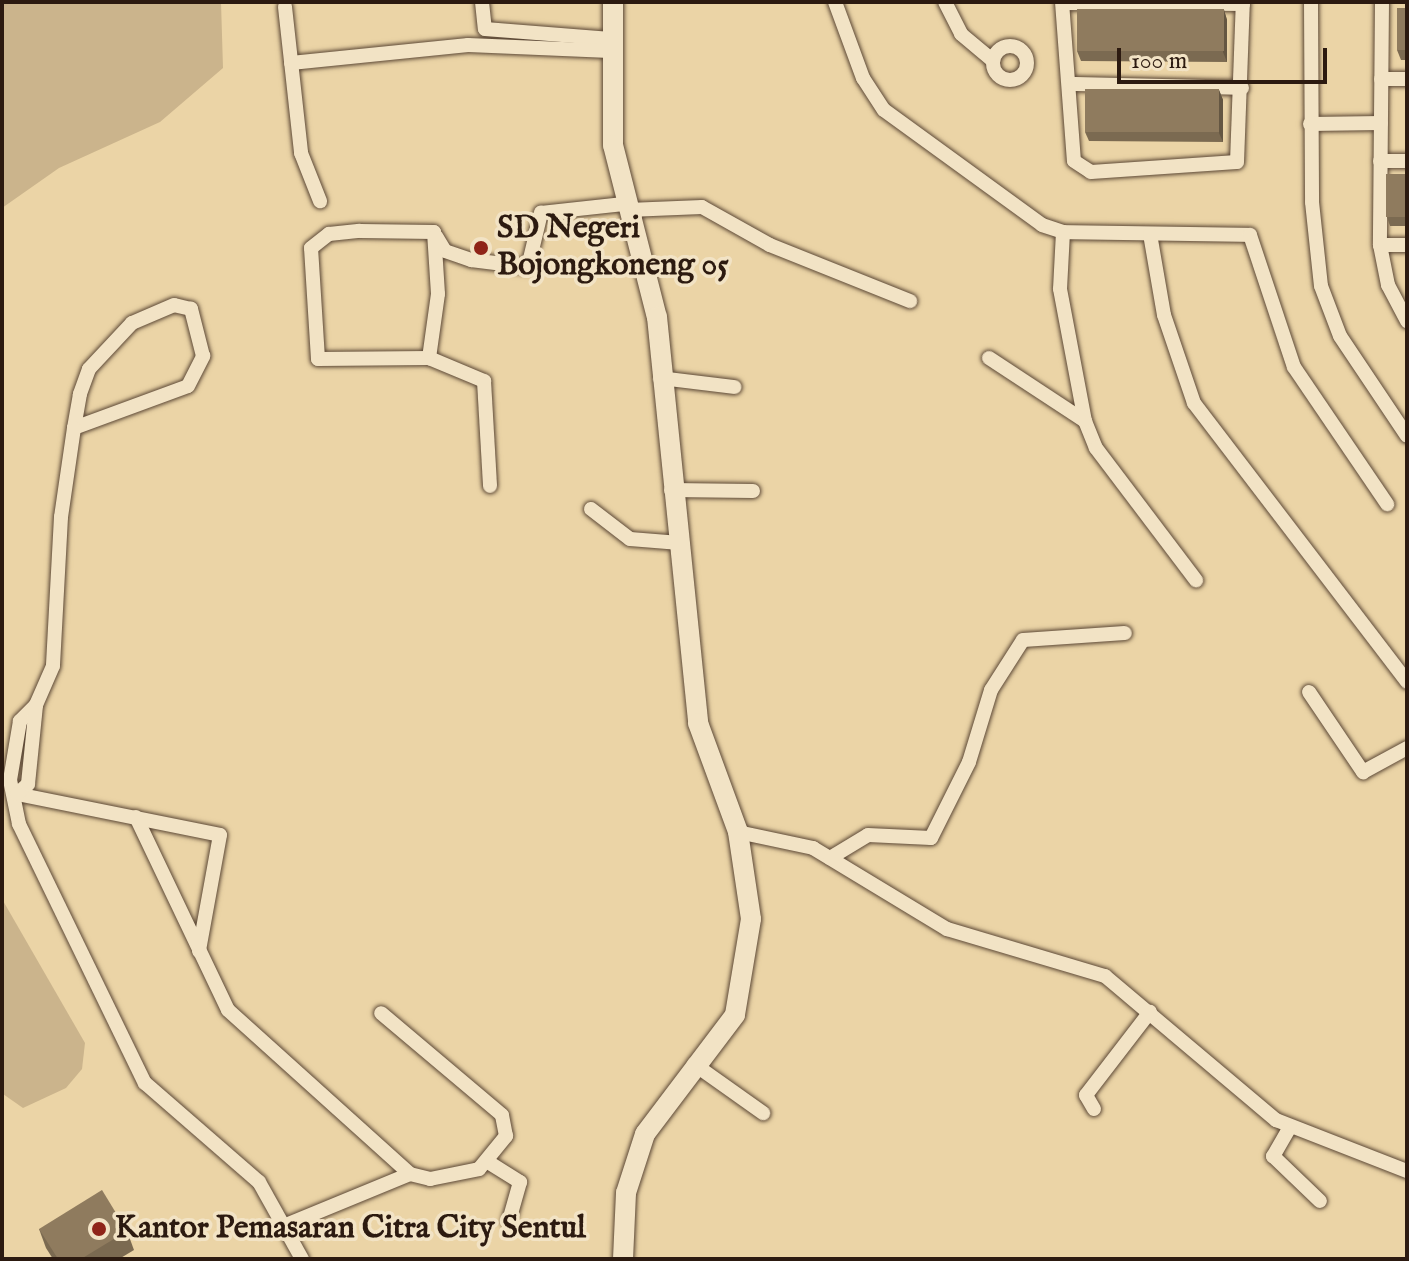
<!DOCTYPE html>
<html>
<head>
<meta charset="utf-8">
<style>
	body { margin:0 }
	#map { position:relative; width:1409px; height:1261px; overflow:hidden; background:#ebd4a6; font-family:"IM FELL English",serif }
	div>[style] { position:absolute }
	.green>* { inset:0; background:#cbb48c }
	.roads { filter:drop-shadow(0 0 2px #5c4836) drop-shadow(0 0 2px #5c4836) }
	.street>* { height:14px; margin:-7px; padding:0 7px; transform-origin:7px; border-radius:7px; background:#f2e3c5 }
	.street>.ring { margin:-7px; padding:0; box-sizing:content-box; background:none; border:14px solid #f2e3c5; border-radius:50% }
	.secondary>* { height:20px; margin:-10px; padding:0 10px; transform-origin:10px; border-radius:10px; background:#f2e3c5 }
	.wall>* { inset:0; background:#7b6a51 }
	.shaded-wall>* { inset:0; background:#645642 }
	.building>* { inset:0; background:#8f7b5e; transform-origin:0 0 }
	.dots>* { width:22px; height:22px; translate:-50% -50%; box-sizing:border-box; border:4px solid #f2e3c5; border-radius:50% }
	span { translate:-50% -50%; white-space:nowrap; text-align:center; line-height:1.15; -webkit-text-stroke:7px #f2e3c5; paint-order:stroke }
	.poi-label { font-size:32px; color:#2c1a10; font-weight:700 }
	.left { translate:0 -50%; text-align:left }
	.frame { position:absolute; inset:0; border:4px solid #2c1a10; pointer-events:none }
	.scale { position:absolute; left:1117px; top:48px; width:210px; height:36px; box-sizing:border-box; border:4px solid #2c1a10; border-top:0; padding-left:10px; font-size:24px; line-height:28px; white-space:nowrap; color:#2c1a10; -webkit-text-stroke:6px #f2e3c5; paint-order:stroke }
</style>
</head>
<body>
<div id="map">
	<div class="green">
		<div style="clip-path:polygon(2px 2px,221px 2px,223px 68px,160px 122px,59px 168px,2px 208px)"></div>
		<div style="clip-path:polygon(2px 899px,85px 1043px,82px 1069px,66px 1088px,23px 1108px,3px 1094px)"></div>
	</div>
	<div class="roads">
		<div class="street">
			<div style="left:482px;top:2px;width:27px;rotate:84deg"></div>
			<div style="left:485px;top:29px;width:126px;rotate:4.5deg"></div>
			<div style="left:835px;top:2px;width:81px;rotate:69.8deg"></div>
			<div style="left:863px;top:78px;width:38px;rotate:57deg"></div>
			<div style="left:884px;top:110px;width:195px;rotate:36deg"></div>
			<div style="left:1042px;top:225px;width:22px;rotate:18deg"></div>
			<div style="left:1063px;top:232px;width:187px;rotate:0.9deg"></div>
			<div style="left:1250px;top:235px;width:139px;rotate:71.6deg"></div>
			<div style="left:1294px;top:367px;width:166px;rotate:55.8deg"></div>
			<div style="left:945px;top:2px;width:36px;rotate:63deg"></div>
			<div style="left:961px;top:34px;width:40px;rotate:40deg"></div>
			<div style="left:1062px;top:2px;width:159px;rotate:85.7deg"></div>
			<div style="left:1074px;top:161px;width:20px;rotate:33deg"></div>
			<div style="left:1091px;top:172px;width:146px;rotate:-3.9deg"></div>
			<div style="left:1237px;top:162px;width:160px;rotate:-87.9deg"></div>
			<div style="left:1311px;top:2px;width:200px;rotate:89.7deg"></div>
			<div style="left:1312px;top:202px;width:84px;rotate:83.9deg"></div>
			<div style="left:1321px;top:286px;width:53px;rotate:69.2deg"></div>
			<div style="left:1340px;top:336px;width:120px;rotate:56.2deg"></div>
			<div style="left:1382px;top:2px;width:243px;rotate:90.5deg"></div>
			<div style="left:1380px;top:245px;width:41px;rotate:78.7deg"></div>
			<div style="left:1388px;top:285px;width:41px;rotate:62.2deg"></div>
			<div style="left:1063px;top:3px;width:180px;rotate:0.3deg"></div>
			<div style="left:285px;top:7px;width:147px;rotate:83.7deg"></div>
			<div style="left:301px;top:153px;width:52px;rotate:68.4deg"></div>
			<div class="ring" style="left:993px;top:46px;width:20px;height:20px"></div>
			<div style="left:291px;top:63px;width:178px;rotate:-5.8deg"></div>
			<div style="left:468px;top:45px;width:142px;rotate:2.4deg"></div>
			<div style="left:1381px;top:79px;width:26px"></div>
			<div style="left:1072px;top:84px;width:170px;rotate:1.3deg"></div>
			<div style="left:1310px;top:124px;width:71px;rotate:-0.8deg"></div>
			<div style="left:1380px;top:161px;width:27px"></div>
			<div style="left:628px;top:210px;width:74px;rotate:-2.3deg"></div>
			<div style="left:702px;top:207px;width:78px;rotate:29.2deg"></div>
			<div style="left:770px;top:245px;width:151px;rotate:21.8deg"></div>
			<div style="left:360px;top:231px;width:74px;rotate:0.8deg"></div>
			<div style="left:434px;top:232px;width:62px;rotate:86.3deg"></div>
			<div style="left:438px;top:294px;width:65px;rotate:98deg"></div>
			<div style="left:429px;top:358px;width:111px;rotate:179.5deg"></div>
			<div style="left:318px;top:359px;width:111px;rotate:-93.6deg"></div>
			<div style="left:311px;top:248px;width:23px;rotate:-38deg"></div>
			<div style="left:329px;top:234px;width:31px;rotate:-6deg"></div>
			<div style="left:1063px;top:232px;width:57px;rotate:93deg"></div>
			<div style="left:1060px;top:289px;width:134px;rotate:79.3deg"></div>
			<div style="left:1085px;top:421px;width:29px;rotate:68deg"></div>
			<div style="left:1096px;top:448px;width:166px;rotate:52.9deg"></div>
			<div style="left:1150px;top:234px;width:82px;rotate:80.2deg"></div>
			<div style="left:1164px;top:315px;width:93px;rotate:71.2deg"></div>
			<div style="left:1194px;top:403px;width:351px;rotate:52.6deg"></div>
			<div style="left:436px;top:236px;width:17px;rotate:59deg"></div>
			<div style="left:445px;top:251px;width:28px;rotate:19deg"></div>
			<div style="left:471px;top:260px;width:57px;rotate:7deg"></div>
			<div style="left:528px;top:267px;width:56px;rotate:-76.5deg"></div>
			<div style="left:541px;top:213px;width:83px;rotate:-6.2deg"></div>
			<div style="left:1380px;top:245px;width:27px"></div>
			<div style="left:429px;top:358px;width:60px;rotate:22.7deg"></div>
			<div style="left:484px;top:381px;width:105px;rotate:86.7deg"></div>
			<div style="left:989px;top:358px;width:115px;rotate:33.3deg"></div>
			<div style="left:660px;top:378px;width:75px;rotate:6.9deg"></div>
			<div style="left:74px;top:428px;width:121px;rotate:-20.2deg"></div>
			<div style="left:188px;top:386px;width:34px;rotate:-63deg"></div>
			<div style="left:203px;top:356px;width:49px;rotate:-104.3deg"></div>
			<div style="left:191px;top:309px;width:17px;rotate:-167deg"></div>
			<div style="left:174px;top:305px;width:46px;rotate:156.8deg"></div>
			<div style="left:132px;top:323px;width:63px;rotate:133.1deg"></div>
			<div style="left:89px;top:369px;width:27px;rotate:110deg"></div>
			<div style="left:80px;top:394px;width:35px;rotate:100deg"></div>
			<div style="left:74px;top:428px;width:90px;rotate:98.3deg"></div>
			<div style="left:61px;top:517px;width:149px;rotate:93.1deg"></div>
			<div style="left:53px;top:666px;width:43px;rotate:113.6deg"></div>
			<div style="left:36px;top:705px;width:23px;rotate:135deg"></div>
			<div style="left:20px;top:721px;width:60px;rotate:99.6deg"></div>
			<div style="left:10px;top:780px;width:45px;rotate:78.4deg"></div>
			<div style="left:19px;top:824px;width:288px;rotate:64.1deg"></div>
			<div style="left:145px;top:1083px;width:151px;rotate:41deg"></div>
			<div style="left:259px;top:1182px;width:88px;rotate:60.8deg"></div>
			<div style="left:671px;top:490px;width:82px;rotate:0.7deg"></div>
			<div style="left:591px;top:509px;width:49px;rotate:37.6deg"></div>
			<div style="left:630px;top:539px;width:50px;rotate:4.6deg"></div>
			<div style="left:1309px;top:692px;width:97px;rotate:56deg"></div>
			<div style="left:1363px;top:772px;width:50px;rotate:-28.6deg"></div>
			<div style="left:17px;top:794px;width:207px;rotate:11.4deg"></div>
			<div style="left:220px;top:835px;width:118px;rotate:100.3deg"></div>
			<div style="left:17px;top:794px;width:15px;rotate:-42deg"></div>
			<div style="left:28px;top:784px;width:79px;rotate:-84.2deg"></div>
			<div style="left:136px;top:817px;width:214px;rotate:64.5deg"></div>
			<div style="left:228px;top:1010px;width:245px;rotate:42deg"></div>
			<div style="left:410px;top:1174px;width:21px;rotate:14deg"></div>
			<div style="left:430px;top:1179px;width:50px;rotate:-11.5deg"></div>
			<div style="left:479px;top:1169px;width:43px;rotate:-50.7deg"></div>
			<div style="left:506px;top:1136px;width:21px;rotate:-101deg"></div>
			<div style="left:502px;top:1115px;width:158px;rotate:-139.9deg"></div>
			<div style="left:738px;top:832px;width:77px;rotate:12deg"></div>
			<div style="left:813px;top:848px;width:157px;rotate:31.2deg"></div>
			<div style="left:947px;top:929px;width:165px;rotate:16.6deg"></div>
			<div style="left:1105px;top:976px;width:224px;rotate:40.1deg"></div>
			<div style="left:1276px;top:1120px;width:141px;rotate:21.3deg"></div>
			<div style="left:830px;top:858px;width:44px;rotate:-31.2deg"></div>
			<div style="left:868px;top:835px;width:63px;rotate:2.7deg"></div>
			<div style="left:931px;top:838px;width:85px;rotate:-63.4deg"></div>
			<div style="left:969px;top:762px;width:75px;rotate:-73deg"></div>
			<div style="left:991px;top:690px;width:59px;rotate:-57.4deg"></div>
			<div style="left:1023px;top:640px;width:102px;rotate:-3.9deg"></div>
			<div style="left:694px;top:1064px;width:85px;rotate:35.4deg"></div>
			<div style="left:1094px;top:1109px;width:16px;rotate:-120deg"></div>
			<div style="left:1086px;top:1095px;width:105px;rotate:-52.4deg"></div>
			<div style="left:1290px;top:1127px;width:34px;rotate:120deg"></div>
			<div style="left:1273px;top:1156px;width:65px;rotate:43.8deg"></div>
			<div style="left:488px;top:1162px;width:38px;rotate:32deg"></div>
			<div style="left:520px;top:1182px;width:41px;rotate:105.8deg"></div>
			<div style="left:286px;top:1225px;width:134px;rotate:-22.4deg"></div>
		</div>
		<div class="secondary">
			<div style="left:613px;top:2px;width:143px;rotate:90deg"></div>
			<div style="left:613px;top:145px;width:178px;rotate:75.7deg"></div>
			<div style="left:657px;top:317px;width:408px;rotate:84.2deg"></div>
			<div style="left:698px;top:723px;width:116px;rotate:69.8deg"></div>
			<div style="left:738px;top:832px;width:88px;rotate:81.5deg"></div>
			<div style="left:751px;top:919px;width:97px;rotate:99.5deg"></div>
			<div style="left:735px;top:1015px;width:149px;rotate:127.1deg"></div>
			<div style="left:645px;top:1134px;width:62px;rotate:107.9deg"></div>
			<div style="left:626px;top:1193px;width:66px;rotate:92.6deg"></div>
		</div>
	</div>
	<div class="wall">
		<div style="clip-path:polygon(1407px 8px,1407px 60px,1401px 60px,1397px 50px)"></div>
		<div style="clip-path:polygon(1224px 10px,1227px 20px,1227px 62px,1081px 61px,1077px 51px)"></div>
		<div style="clip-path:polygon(1219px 90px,1223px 100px,1223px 142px,1089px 141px,1085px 132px)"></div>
		<div style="clip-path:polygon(1407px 174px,1407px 226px,1390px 226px,1387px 217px)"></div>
		<div style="clip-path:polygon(39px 1229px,127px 1231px,134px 1250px,119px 1259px,53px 1259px,46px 1248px)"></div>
	</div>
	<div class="shaded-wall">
		<div style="clip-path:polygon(1224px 10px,1227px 20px,1227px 62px,1223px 52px)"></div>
		<div style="clip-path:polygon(1219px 90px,1223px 100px,1223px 142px,1219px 133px)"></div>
	</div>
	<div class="building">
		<div style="left:1397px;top:8px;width:10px;height:42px"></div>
		<div style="left:1077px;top:9px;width:147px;height:42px"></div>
		<div style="left:1085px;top:89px;width:134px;height:43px"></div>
		<div style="left:1407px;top:174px;width:43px;height:21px;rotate:90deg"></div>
		<div style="left:1406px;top:251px;width:1px;height:21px"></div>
		<div style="clip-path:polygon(102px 1190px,127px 1231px,81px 1259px,58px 1259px,39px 1229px)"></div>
	</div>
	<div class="dots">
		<div style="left:481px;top:248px;background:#8f2418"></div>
		<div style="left:99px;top:1229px;background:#8f2418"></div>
	</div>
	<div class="poi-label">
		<span class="left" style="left:497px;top:248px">SD Negeri<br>Bojongkoneng 05</span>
		<span class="left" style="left:115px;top:1229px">Kantor Pemasaran Citra City Sentul</span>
	</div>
	<div class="frame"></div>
	<div class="scale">100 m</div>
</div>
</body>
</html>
